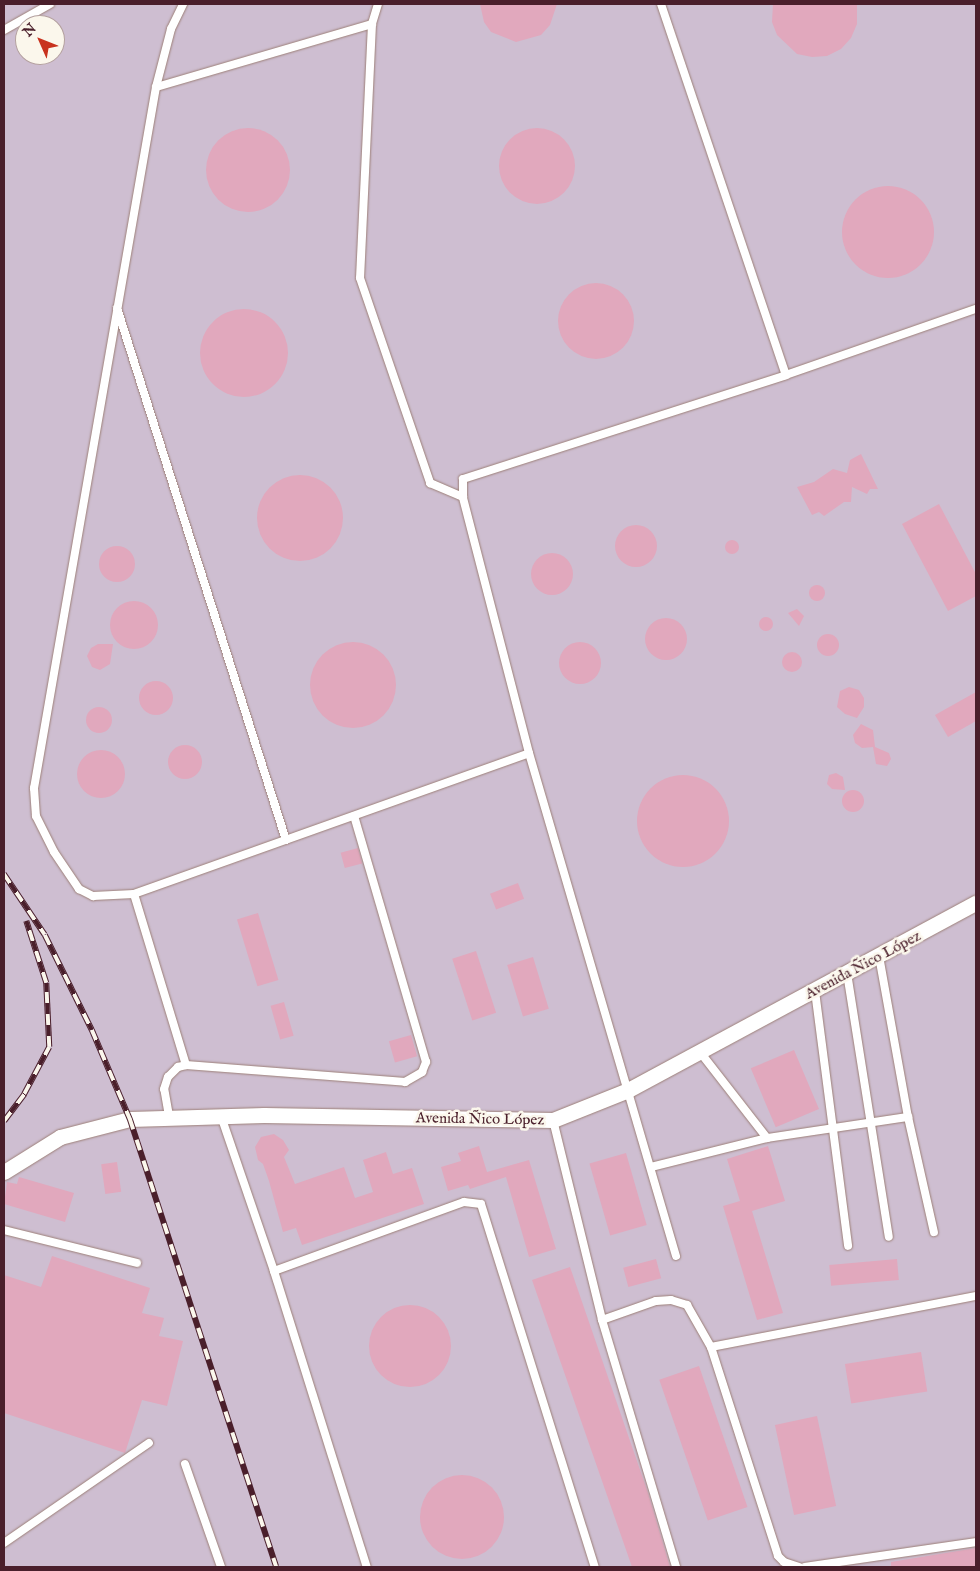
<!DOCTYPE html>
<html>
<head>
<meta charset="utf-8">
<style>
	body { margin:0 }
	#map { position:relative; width:980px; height:1571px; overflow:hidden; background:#f0e2c5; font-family:"IM FELL English",serif }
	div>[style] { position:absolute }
	.industrial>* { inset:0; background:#cebed1 }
	.building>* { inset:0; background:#e1a8bd; transform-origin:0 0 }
	.round { border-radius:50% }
	.roads { filter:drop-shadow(0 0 1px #9d8078) drop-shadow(0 0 1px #9d8078) }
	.service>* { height:8px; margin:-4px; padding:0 4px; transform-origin:4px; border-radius:4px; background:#fff }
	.minor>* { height:15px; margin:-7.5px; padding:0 7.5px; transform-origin:7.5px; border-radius:7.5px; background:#fff }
	.rail>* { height:5.5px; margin-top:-2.75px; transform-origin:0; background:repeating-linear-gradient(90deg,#fbf7ec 0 11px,#4a1f2b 0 22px); box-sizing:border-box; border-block:1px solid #4a1f2b }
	span { translate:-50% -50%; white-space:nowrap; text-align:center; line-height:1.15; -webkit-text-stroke:5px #fbf7ec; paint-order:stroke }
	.street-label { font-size:15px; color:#4a1f2b }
	.frame { position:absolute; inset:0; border:5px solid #4a1f2b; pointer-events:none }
	.north { position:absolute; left:15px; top:15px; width:50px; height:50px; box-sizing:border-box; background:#fbf7ec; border:1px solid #b4a19f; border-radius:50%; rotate:314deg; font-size:14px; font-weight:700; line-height:20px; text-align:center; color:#4a1f2b }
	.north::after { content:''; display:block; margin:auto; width:18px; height:22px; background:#c8321e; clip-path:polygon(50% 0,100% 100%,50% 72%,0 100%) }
</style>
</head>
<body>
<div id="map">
	<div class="industrial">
		<div style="clip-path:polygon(evenodd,4px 4px,976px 4px,976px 1567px,4px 1567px,4px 4px,25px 25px,55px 25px,55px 55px,25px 55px,25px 25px)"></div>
	</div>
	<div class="building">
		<div style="clip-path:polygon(480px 4px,557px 4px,550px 25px,541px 35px,516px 42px,491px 32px,484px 22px)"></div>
		<div style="clip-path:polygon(773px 4px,857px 4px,857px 24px,851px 38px,841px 49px,827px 56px,812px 57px,797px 54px,777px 35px,772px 22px)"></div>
		<div class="round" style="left:499px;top:128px;width:76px;height:76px"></div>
		<div class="round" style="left:206px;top:128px;width:84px;height:84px"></div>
		<div class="round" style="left:842px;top:186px;width:92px;height:92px"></div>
		<div class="round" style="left:558px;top:283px;width:76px;height:76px"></div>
		<div class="round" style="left:200px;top:309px;width:88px;height:88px"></div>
		<div style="clip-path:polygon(861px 454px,878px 489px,870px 489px,867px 494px,852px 487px,851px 502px,844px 502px,824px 516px,819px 512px,812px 515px,797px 487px,814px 482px,833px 469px,847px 473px,850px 460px)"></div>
		<div class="round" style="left:257px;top:475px;width:86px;height:86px"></div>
		<div style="clip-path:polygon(939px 504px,976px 574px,976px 596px,948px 611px,902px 524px)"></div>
		<div class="round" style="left:615px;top:525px;width:42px;height:42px"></div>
		<div class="round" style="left:725px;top:540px;width:14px;height:14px"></div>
		<div class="round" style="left:99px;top:546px;width:36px;height:36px"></div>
		<div class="round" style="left:531px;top:553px;width:42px;height:42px"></div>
		<div class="round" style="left:809px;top:585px;width:16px;height:16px"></div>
		<div class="round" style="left:110px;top:601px;width:48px;height:48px"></div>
		<div style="clip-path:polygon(797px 609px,804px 616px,799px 626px,788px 613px)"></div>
		<div class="round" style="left:759px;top:617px;width:14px;height:14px"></div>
		<div class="round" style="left:645px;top:618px;width:42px;height:42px"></div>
		<div class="round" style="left:817px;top:634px;width:22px;height:22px"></div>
		<div class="round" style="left:559px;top:642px;width:42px;height:42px"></div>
		<div class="round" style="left:310px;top:642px;width:86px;height:86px"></div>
		<div style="clip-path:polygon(98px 644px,113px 644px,110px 664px,100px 670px,92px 667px,87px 656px,91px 648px)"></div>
		<div class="round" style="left:782px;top:652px;width:20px;height:20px"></div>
		<div class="round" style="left:139px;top:681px;width:34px;height:34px"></div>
		<div style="clip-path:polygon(849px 687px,859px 690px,864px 698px,864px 707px,857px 718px,845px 714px,837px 707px,840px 691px)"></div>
		<div style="clip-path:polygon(976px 692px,976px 721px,948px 737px,935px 715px)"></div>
		<div class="round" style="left:86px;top:707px;width:26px;height:26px"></div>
		<div style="clip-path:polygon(861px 724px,873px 730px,875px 747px,889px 753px,891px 759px,887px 766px,876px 764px,873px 747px,862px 748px,855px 743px,853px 735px)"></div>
		<div class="round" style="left:168px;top:745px;width:34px;height:34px"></div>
		<div class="round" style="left:77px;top:750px;width:48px;height:48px"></div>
		<div style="clip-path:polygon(836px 773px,843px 777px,845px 790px,832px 789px,827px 784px,829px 775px)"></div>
		<div class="round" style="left:637px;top:775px;width:92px;height:92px"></div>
		<div class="round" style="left:842px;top:790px;width:22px;height:22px"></div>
		<div style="left:358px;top:848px;width:16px;height:18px;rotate:75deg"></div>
		<div style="left:518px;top:883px;width:17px;height:30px;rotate:69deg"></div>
		<div style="left:258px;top:913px;width:70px;height:22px;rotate:73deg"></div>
		<div style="left:476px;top:951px;width:65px;height:25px;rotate:72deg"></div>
		<div style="left:533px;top:957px;width:54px;height:27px;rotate:73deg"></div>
		<div style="left:284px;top:1002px;width:35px;height:14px;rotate:74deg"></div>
		<div style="left:411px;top:1035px;width:22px;height:23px;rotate:74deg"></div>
		<div style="left:794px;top:1050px;width:64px;height:47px;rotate:67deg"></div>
		<div style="clip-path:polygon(274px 1134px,283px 1140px,289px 1150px,284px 1157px,295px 1184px,344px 1167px,355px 1198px,373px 1192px,363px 1160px,386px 1152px,393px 1174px,412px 1168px,424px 1204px,302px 1245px,296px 1228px,283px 1232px,269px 1181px,263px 1164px,258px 1160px,255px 1147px,261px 1137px)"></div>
		<div style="clip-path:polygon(479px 1146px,487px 1172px,529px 1160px,556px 1249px,529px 1257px,506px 1177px,470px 1189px,468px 1185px,448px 1191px,441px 1167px,461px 1161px,458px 1153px)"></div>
		<div style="clip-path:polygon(768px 1146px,785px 1201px,752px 1211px,783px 1313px,757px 1320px,723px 1206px,740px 1201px,727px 1159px)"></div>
		<div style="left:626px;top:1153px;width:75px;height:38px;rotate:74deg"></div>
		<div style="left:117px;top:1162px;width:30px;height:16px;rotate:82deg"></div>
		<div style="clip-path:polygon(19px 1177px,74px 1193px,65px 1222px,4px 1204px,7px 1182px,17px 1184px)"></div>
		<div style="clip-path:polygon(52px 1256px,150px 1288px,142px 1313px,164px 1318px,159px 1336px,183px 1341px,167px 1406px,142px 1400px,125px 1453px,4px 1413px,4px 1275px,41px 1287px)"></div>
		<div style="left:656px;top:1259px;width:20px;height:34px;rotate:75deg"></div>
		<div style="left:897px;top:1259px;width:21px;height:68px;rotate:85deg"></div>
		<div style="clip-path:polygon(570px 1267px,648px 1493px,670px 1567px,632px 1567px,532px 1280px)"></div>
		<div class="round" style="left:369px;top:1305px;width:82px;height:82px"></div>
		<div style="left:921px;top:1352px;width:40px;height:77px;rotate:81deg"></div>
		<div style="left:699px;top:1366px;width:149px;height:42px;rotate:71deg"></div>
		<div style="left:817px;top:1416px;width:92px;height:43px;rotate:78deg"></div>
		<div class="round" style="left:420px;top:1475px;width:84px;height:84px"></div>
		<div style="clip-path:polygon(976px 1548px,976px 1567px,891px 1567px,891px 1562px)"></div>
	</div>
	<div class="roads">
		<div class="service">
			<div style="left:378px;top:4px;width:21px;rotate:107deg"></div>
			<div style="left:372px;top:24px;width:254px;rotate:92.7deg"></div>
			<div style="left:360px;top:278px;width:217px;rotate:71.1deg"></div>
			<div style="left:430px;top:483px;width:36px;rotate:23deg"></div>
			<div style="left:661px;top:4px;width:391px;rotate:71.4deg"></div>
			<div style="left:372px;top:24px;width:225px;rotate:163.7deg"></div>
			<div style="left:156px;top:87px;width:712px;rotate:99.87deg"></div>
			<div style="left:34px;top:788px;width:28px;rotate:86deg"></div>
			<div style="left:36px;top:816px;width:40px;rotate:63.4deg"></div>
			<div style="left:54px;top:852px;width:45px;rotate:56deg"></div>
			<div style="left:79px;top:889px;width:16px;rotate:27deg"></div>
			<div style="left:93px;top:896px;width:41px;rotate:-2.8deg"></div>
			<div style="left:134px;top:894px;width:419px;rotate:-19.6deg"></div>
			<div style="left:4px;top:30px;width:53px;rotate:-29.5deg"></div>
			<div style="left:156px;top:87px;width:60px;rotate:-75.5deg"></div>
			<div style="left:171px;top:29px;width:28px;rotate:-64deg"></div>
			<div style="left:117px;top:308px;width:558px;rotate:72.38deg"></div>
			<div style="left:134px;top:894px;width:179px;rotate:73.1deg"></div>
			<div style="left:879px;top:956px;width:164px;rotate:79.8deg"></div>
			<div style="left:908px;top:1117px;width:118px;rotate:77.3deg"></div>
			<div style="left:847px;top:973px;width:267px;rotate:81deg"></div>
			<div style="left:815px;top:991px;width:257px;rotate:82.6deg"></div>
			<div style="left:700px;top:1052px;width:109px;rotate:52.1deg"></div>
			<div style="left:169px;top:1116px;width:27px;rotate:-100deg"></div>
			<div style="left:164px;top:1089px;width:13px;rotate:-72deg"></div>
			<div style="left:168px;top:1077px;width:14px;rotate:-45deg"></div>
			<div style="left:178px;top:1067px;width:8px;rotate:-14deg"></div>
			<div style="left:186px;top:1065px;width:220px;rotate:4.4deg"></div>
			<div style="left:405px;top:1082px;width:20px;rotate:-30deg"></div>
			<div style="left:422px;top:1072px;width:11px;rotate:-68deg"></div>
			<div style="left:426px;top:1062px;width:256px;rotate:-106.3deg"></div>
			<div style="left:221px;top:1116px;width:164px;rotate:71.1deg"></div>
			<div style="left:274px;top:1271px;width:310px;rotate:72.6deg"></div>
			<div style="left:553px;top:1120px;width:206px;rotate:76.2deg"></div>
			<div style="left:602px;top:1320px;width:258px;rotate:73.3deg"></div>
			<div style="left:651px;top:1167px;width:120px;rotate:-14deg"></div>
			<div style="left:767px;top:1138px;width:143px;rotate:-8.5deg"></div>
			<div style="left:4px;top:1230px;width:137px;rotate:13.9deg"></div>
			<div style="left:676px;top:1256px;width:524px;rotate:-106.29deg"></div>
			<div style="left:529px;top:753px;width:264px;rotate:-104.5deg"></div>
			<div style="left:463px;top:497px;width:18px;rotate:-90deg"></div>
			<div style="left:463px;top:479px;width:339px;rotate:-17.8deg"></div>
			<div style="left:786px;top:375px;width:201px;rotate:-19.2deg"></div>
			<div style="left:274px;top:1271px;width:202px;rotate:-20deg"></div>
			<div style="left:464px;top:1202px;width:17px;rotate:7deg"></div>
			<div style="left:481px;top:1204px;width:380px;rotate:72.6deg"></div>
			<div style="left:602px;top:1320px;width:57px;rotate:-19.4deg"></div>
			<div style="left:656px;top:1301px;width:15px;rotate:-4deg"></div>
			<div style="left:671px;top:1300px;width:17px;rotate:17deg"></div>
			<div style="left:687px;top:1305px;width:48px;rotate:60.3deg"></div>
			<div style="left:711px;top:1347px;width:219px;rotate:72.2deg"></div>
			<div style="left:778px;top:1556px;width:8px;rotate:45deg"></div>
			<div style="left:784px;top:1562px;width:16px;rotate:18deg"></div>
			<div style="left:711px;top:1347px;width:270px;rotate:-10.9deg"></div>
			<div style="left:185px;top:1464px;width:109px;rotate:70.7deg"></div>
			<div style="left:4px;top:1543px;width:176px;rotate:-34.6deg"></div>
			<div style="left:805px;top:1567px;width:173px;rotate:-8.3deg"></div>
		</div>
		<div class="minor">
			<div style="left:4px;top:1172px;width:66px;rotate:-32deg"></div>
			<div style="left:60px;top:1137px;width:72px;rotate:-14.4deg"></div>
			<div style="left:130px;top:1119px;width:134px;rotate:-1.7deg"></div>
			<div style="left:264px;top:1115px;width:289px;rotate:1deg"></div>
			<div style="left:553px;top:1120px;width:81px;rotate:-21.8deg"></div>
			<div style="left:628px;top:1090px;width:395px;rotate:-28.3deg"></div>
		</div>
	</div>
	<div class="rail">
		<div style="left:4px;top:874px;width:73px;rotate:56.1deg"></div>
		<div style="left:45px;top:935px;width:106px;rotate:63.7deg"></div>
		<div style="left:92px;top:1030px;width:97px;rotate:66.9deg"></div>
		<div style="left:130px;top:1119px;width:471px;rotate:71.9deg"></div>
		<div style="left:4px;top:1121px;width:34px;rotate:-53deg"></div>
		<div style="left:24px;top:1094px;width:53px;rotate:-62deg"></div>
		<div style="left:49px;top:1047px;width:64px;rotate:-92.7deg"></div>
		<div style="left:46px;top:983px;width:65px;rotate:-107.9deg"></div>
	</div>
	<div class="street-label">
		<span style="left:863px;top:965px;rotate:-28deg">Avenida Ñico López</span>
		<span style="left:480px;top:1119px;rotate:1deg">Avenida Ñico López</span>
	</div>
	<div class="frame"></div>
	<div class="north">N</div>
</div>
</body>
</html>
